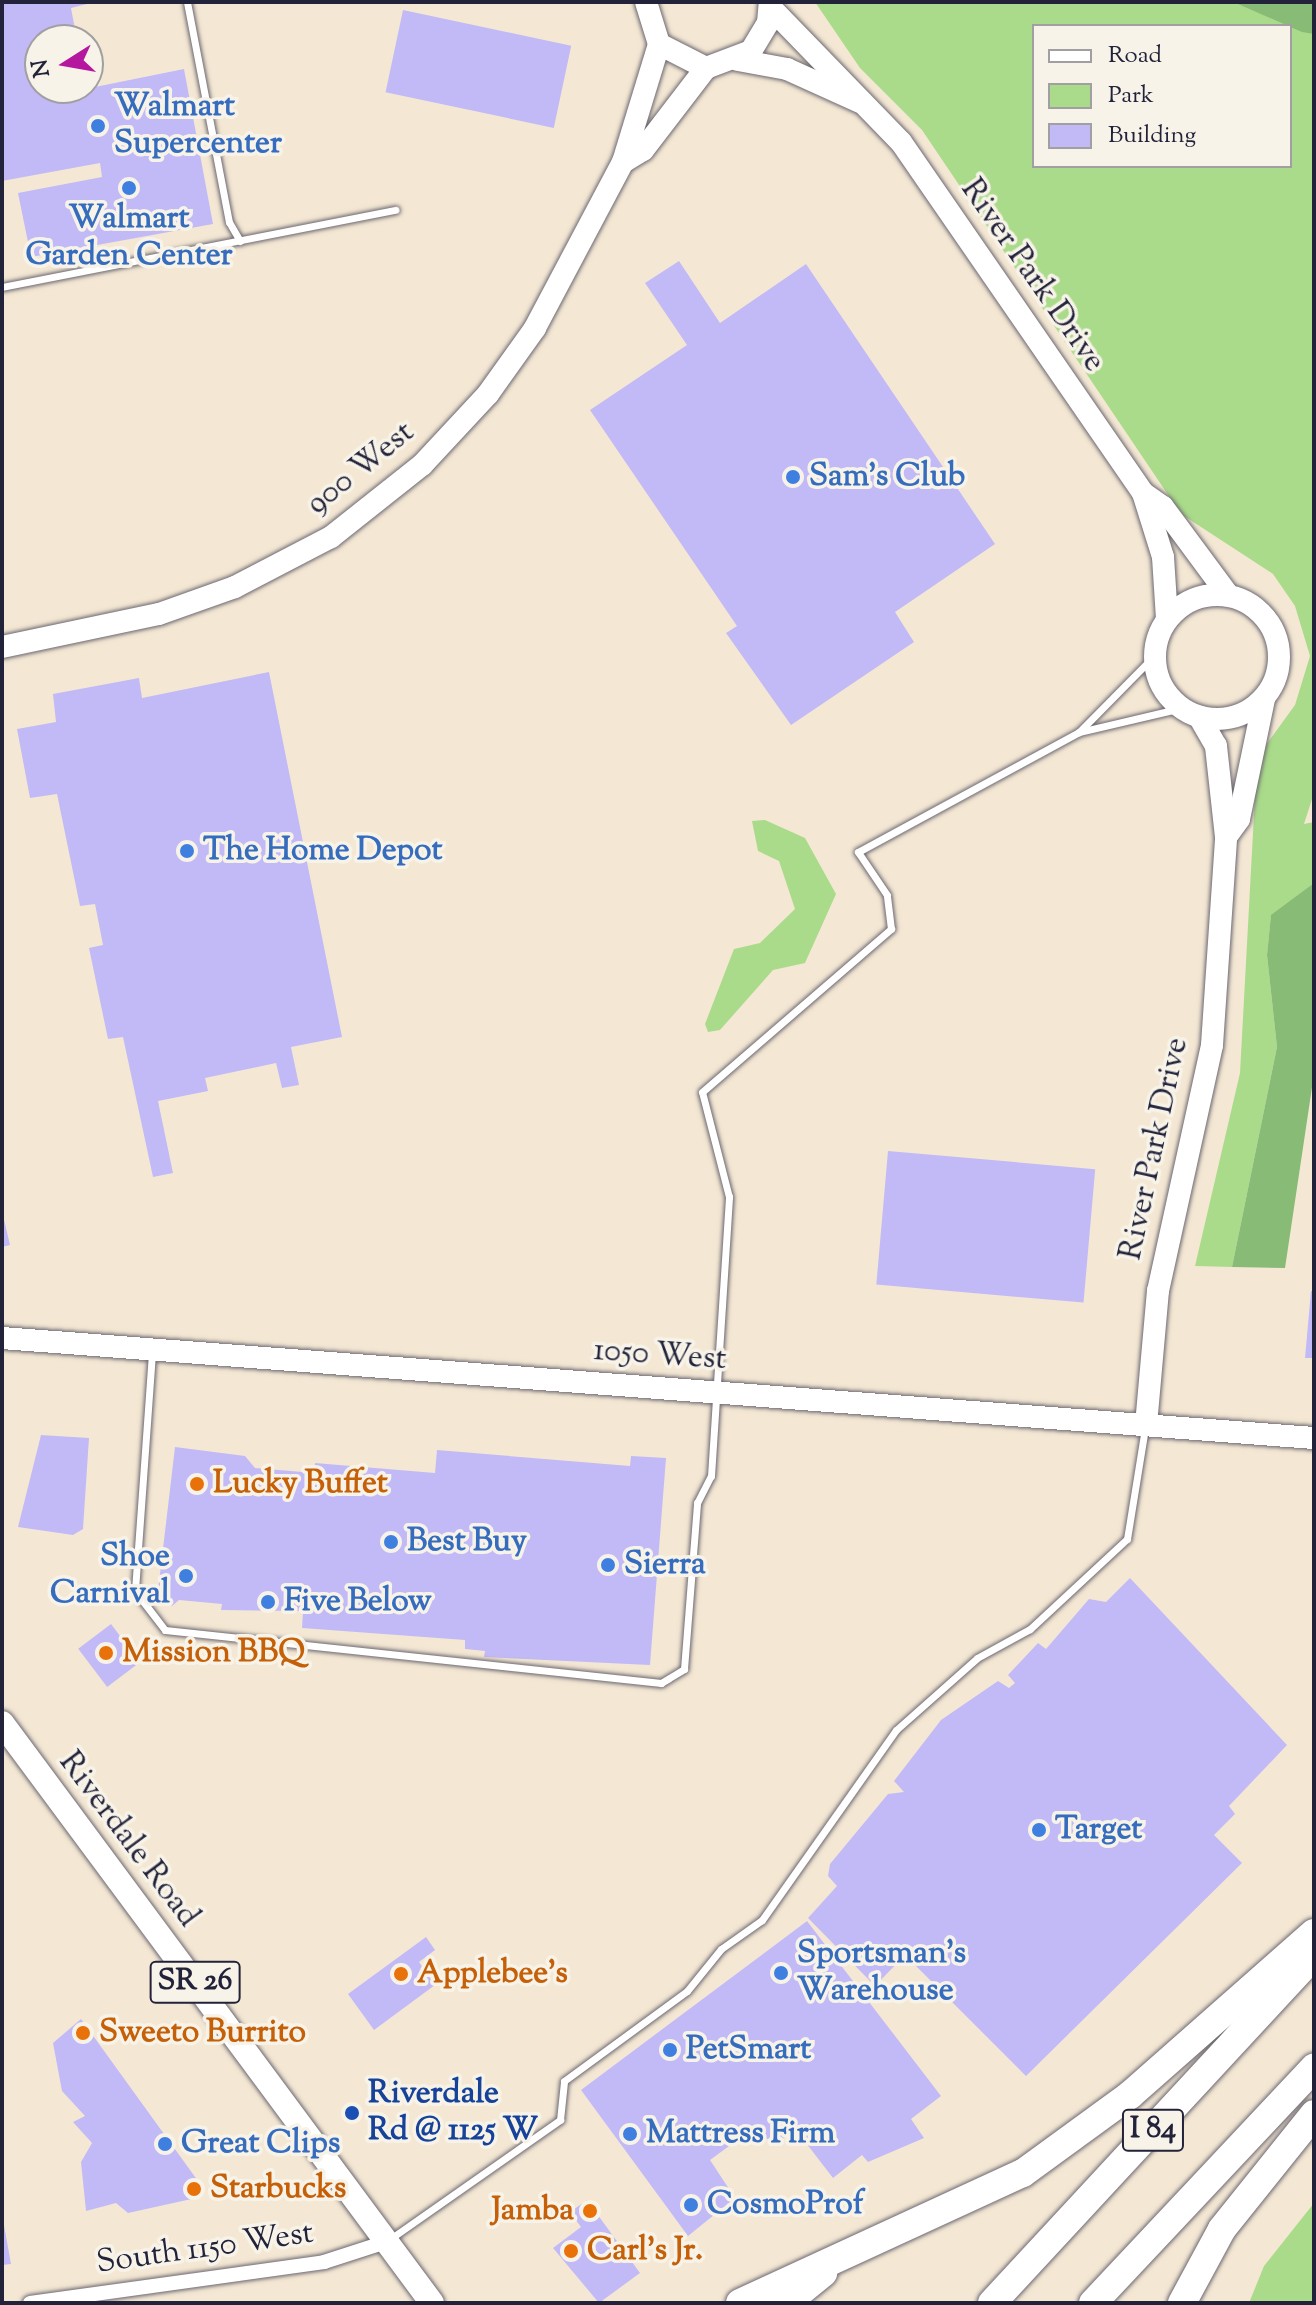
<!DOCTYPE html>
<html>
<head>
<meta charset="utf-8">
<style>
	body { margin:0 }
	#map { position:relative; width:1316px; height:2305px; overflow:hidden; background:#f4e8d4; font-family:"Sorts Mill Goudy",serif }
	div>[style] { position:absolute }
	.green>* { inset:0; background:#aadb8a }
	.forest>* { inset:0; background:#87bb76 }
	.building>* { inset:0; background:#c2baf6; transform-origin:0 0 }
	.roads { filter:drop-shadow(0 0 2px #6c6771) drop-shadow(0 0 2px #6c6771) }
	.lane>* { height:7px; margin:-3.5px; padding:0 3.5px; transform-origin:3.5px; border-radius:3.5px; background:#fff }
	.street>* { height:14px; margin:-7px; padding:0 7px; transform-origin:7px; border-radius:7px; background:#fff }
	.secondary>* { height:22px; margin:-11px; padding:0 11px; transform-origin:11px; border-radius:11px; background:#fff }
	.secondary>.ring { margin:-11px; padding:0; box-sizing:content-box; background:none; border:22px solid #fff; border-radius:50% }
	.primary>* { height:24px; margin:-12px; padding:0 12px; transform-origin:12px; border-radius:12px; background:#fff }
	.highway>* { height:28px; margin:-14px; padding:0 14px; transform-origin:14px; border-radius:14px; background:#fff }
	.dots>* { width:22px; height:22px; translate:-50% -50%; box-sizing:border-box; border:4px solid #f7f3e8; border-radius:50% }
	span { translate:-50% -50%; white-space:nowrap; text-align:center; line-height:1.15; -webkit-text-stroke:7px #f7f3e8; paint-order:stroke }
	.shield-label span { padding:2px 6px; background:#f7f3e8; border:2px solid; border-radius:6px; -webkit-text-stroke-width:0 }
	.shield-label { font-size:30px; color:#22223b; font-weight:700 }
	.shop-label { font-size:32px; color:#366cbe; font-weight:700 }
	.left { translate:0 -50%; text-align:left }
	.right { translate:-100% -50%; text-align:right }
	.street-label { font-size:32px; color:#22223b }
	.food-label { font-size:32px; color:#c56008; font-weight:700 }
	.transit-label { font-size:32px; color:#164399; font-weight:700 }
	.frame { position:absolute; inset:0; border:4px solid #22223b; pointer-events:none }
	.legend { position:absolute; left:1032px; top:24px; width:260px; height:144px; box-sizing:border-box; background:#f7f3e8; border:2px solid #a29fa3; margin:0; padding:10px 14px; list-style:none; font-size:24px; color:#22223b }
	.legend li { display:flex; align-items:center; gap:16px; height:40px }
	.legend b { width:40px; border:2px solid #a29fa3 }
	.north { position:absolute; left:24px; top:24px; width:80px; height:80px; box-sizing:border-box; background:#f7f3e8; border:2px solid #a29fa3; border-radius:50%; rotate:259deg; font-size:22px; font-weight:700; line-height:32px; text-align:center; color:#22223b }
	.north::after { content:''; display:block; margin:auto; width:28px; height:36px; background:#b5179e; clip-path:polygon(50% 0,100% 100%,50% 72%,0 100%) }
</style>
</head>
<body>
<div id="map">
	<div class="green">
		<div style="clip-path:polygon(815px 2px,1233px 2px,1289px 26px,1034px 26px,1034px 166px,1290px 166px,1290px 26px,1314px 34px,1314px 793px,1304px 824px,1314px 822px,1314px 883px,1271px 916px,1267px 955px,1277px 1047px,1232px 1267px,1195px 1266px,1240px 1073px,1255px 796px,1266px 745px,1295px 705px,1310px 656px,1295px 606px,1273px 574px,1181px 514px,922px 130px,860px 68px)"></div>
		<div style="clip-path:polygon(765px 820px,805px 838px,836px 894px,805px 963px,773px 970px,720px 1030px,708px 1032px,705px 1024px,734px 949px,760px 943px,795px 909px,779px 861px,758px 851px,752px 821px)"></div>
		<div style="clip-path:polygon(1314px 2203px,1314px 2303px,1249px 2303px,1264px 2266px)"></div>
	</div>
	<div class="forest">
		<div style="clip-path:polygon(1233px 2px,1314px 2px,1314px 34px,1302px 32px)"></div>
		<div style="clip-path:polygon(1314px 883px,1314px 1074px,1285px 1268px,1232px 1267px,1277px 1047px,1267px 955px,1271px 915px)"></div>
	</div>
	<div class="building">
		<div style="clip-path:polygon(2px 2px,95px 2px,71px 8px,77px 40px,40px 40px,40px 88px,85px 89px,184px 69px,213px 224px,31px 257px,18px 193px,102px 177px,100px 163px,2px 181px)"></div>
		<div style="left:403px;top:10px;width:172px;height:84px;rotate:12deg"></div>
		<div style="clip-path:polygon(679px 261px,720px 323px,806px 264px,995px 544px,895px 612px,914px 642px,791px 725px,726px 633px,737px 626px,590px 410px,687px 345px,645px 283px)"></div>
		<div style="clip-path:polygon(269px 672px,342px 1037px,291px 1047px,299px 1085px,282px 1088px,276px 1063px,205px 1078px,208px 1091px,158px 1101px,173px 1173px,153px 1177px,123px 1037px,108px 1039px,89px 948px,103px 945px,95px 904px,80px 906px,57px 794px,30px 798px,17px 729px,56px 722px,53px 694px,139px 678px,142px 698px)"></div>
		<div style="left:888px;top:1151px;width:208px;height:134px;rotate:5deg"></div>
		<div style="clip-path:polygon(2px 1211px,10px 1245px,2px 1247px)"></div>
		<div style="clip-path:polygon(1311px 1291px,1314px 1291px,1314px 1358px,1305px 1358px)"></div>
		<div style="clip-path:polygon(41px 1435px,89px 1438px,83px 1529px,73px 1535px,18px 1527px)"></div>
		<div style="clip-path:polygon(175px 1447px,245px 1456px,255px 1468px,314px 1473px,315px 1463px,435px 1473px,437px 1450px,630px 1466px,631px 1456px,666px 1458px,650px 1665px,484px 1657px,485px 1651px,465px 1649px,465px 1640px,302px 1628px,303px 1611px,221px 1610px,222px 1604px,179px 1600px,172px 1606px,158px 1591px)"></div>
		<div style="clip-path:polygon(1130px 1578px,1287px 1745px,1229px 1806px,1235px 1814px,1214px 1835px,1242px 1863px,1026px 2076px,905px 1955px,875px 1986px,808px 1918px,837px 1886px,828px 1876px,830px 1864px,888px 1794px,904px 1792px,894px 1781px,941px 1720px,998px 1681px,1009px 1688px,1015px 1683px,1008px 1675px,1038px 1643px,1046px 1649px,1089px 1599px,1106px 1602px)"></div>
		<div style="left:111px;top:1624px;width:48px;height:41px;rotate:53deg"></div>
		<div style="clip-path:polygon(807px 1921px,941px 2096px,911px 2119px,924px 2138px,868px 2162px,862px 2155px,833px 2178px,796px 2130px,778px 2142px,747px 2133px,710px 2160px,735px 2198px,688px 2236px,581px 2090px)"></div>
		<div style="clip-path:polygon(426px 1937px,435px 1950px,419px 1962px,435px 1985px,374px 2030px,348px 1994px)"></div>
		<div style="clip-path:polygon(81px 2019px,198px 2181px,196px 2198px,128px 2213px,116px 2203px,86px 2211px,81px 2162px,92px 2143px,73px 2122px,85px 2116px,62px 2091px,53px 2043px)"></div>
		<div style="clip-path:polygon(587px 2200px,640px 2273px,599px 2303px,553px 2248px,581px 2227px,570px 2212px)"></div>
		<div style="clip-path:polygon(2px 2214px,11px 2264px,2px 2265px)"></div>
	</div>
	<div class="roads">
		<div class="lane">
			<div style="left:187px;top:2px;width:224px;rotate:79.2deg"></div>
			<div style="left:229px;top:222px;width:22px;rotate:60deg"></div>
			<div style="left:2px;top:287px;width:401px;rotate:-11.1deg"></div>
			<div style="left:1079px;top:732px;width:105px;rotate:-13.2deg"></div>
			<div style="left:152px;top:1353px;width:239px;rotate:94.1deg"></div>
			<div style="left:135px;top:1591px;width:49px;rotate:52.4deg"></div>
			<div style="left:165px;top:1630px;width:499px;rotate:6.1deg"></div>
			<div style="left:661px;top:1683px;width:27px;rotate:-31deg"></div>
			<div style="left:684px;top:1669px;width:167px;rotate:-85.5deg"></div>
			<div style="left:697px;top:1503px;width:30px;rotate:-63deg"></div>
			<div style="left:711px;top:1476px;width:280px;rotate:-86.3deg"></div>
			<div style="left:729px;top:1197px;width:108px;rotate:-104.4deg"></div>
			<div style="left:702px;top:1092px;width:250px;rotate:-40.8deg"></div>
			<div style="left:891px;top:929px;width:34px;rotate:-97deg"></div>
			<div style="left:887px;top:895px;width:52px;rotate:-124deg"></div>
			<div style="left:858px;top:852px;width:251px;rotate:-28.5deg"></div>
			<div style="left:1079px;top:732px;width:108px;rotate:-45.4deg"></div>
			<div style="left:390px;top:2239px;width:208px;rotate:-35deg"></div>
			<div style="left:560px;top:2120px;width:39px;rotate:-84deg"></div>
			<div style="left:564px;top:2081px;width:152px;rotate:-36.2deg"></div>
			<div style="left:687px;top:1991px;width:54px;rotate:-51deg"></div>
			<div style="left:721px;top:1949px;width:50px;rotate:-35.3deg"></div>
			<div style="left:762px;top:1920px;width:232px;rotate:-54.8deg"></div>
			<div style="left:896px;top:1730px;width:108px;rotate:-41.6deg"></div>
			<div style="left:977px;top:1658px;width:60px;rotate:-28.7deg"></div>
			<div style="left:1030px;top:1629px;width:132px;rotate:-42.9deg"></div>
			<div style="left:1127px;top:1539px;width:112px;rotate:-80.8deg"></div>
		</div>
		<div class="street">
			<div style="left:30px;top:2303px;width:297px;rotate:-7.9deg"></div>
			<div style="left:324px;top:2262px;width:65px;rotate:-17.9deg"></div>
		</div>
		<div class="secondary">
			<div style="left:646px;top:2px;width:44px;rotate:72.8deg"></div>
			<div style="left:659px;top:44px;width:53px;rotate:27.1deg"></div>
			<div style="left:706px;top:68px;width:48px;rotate:-20.7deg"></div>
			<div style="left:751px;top:51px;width:33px;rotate:-59deg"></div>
			<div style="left:768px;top:23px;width:21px;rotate:-85deg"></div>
			<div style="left:770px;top:7px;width:188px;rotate:45.9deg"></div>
			<div style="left:901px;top:142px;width:426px;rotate:55.4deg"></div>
			<div style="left:1143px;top:493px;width:24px;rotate:35deg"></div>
			<div style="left:1163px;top:507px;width:109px;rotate:53.5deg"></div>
			<div style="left:738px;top:60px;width:50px;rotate:10.4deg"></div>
			<div style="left:787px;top:69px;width:80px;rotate:24.3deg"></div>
			<div style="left:623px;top:162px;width:23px;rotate:-31deg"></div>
			<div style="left:643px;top:150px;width:103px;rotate:-52.5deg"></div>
			<div style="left:1143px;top:493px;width:67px;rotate:72.6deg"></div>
			<div style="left:1163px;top:557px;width:62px;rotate:86.3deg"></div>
			<div class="ring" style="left:1155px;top:595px;width:102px;height:102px"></div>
			<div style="left:2px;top:647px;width:160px;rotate:-11.9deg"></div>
			<div style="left:159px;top:614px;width:81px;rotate:-19.6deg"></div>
			<div style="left:235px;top:587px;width:108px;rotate:-27.5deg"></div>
			<div style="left:331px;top:537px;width:116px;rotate:-38.4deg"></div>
			<div style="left:422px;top:465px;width:97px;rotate:-47.1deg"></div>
			<div style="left:488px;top:394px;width:81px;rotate:-54.5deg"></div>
			<div style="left:535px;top:328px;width:188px;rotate:-62.1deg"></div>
			<div style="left:623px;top:162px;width:123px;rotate:-73deg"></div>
			<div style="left:1226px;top:837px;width:22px;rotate:-54deg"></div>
			<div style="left:1239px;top:819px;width:123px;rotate:-78.2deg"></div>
			<div style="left:2px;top:1338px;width:1316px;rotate:4.36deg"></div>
			<div style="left:1146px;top:1425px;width:135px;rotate:-84.9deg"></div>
			<div style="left:1158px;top:1291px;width:252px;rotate:-77.6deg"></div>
			<div style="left:1212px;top:1045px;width:208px;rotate:-86.1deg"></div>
			<div style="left:1226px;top:837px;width:92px;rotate:-96.3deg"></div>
			<div style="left:1216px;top:746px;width:34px;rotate:-120deg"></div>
		</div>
		<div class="primary">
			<div style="left:2px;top:1723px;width:722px;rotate:53.45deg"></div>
		</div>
		<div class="highway">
			<div style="left:740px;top:2303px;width:311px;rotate:-24.7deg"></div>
			<div style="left:1023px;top:2173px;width:132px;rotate:-36.1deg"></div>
			<div style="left:1130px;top:2095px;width:245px;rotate:-41.4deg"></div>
			<div style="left:786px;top:2303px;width:48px;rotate:-39deg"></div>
			<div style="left:992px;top:2303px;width:474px;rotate:-47.2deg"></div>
			<div style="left:1093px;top:2303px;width:323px;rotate:-46.8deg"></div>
			<div style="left:1182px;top:2303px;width:84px;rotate:-61.6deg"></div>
			<div style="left:1222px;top:2229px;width:147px;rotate:-51.3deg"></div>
		</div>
	</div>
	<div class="dots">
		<div style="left:98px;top:126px;background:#3f7fe0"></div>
		<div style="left:129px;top:188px;background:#3f7fe0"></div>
		<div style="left:793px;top:477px;background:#3f7fe0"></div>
		<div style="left:187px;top:851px;background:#3f7fe0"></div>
		<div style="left:197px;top:1484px;background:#e8710a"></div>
		<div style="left:391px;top:1542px;background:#3f7fe0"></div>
		<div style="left:608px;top:1565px;background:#3f7fe0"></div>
		<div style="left:186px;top:1576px;background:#3f7fe0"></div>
		<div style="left:268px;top:1602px;background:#3f7fe0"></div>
		<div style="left:106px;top:1653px;background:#e8710a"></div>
		<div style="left:1039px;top:1830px;background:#3f7fe0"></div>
		<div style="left:781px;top:1973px;background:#3f7fe0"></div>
		<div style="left:401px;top:1974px;background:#e8710a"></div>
		<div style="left:83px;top:2033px;background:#e8710a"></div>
		<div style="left:670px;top:2050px;background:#3f7fe0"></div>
		<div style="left:352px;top:2113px;background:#1a4fb4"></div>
		<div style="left:630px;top:2134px;background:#3f7fe0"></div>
		<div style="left:165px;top:2144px;background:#3f7fe0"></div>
		<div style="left:194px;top:2189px;background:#e8710a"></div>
		<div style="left:691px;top:2205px;background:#3f7fe0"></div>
		<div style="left:590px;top:2211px;background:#e8710a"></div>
		<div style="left:571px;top:2251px;background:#e8710a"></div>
	</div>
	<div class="shield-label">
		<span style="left:195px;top:1982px">SR 26</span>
		<span style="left:1153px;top:2130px">I 84</span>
	</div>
	<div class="shop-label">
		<span class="left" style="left:114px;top:126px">Walmart<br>Supercenter</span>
		<span style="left:129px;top:238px">Walmart<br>Garden Center</span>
		<span class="left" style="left:809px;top:477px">Sam's Club</span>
		<span class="left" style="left:203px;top:851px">The Home Depot</span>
		<span class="left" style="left:407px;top:1542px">Best Buy</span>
		<span class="right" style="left:170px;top:1576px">Shoe<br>Carnival</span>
		<span class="left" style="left:624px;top:1565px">Sierra</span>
		<span class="left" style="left:284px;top:1602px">Five Below</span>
		<span class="left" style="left:1055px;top:1830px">Target</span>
		<span class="left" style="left:797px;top:1973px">Sportsman's<br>Warehouse</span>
		<span class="left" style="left:686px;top:2050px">PetSmart</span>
		<span class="left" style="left:646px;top:2134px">Mattress Firm</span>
		<span class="left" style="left:181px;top:2144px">Great Clips</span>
		<span class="left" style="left:707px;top:2205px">CosmoProf</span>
	</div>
	<div class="street-label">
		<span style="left:1032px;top:276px;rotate:55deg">River Park Drive</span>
		<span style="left:361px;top:469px;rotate:-39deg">900 West</span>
		<span style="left:1155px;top:1149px;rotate:-78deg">River Park Drive</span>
		<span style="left:660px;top:1356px;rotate:4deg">1050 West</span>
		<span style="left:128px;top:1840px;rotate:53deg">Riverdale Road</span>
		<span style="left:205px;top:2249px;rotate:-8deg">South 1150 West</span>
	</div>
	<div class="food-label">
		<span class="left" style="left:213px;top:1484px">Lucky Buffet</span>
		<span class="left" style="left:122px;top:1653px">Mission BBQ</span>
		<span class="left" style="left:417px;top:1974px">Applebee's</span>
		<span class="left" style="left:99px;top:2033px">Sweeto Burrito</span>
		<span class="left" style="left:210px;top:2189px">Starbucks</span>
		<span class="right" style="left:574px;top:2211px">Jamba</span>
		<span class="left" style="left:587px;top:2251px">Carl's Jr.</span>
	</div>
	<div class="transit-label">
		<span class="left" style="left:368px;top:2113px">Riverdale<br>Rd @ 1125 W</span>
	</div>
	<div class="frame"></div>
	<ul class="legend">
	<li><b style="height:10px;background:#fff"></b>Road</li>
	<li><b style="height:22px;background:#aadb8a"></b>Park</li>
	<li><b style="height:22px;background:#c2baf6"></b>Building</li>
	</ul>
	<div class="north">N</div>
</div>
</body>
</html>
